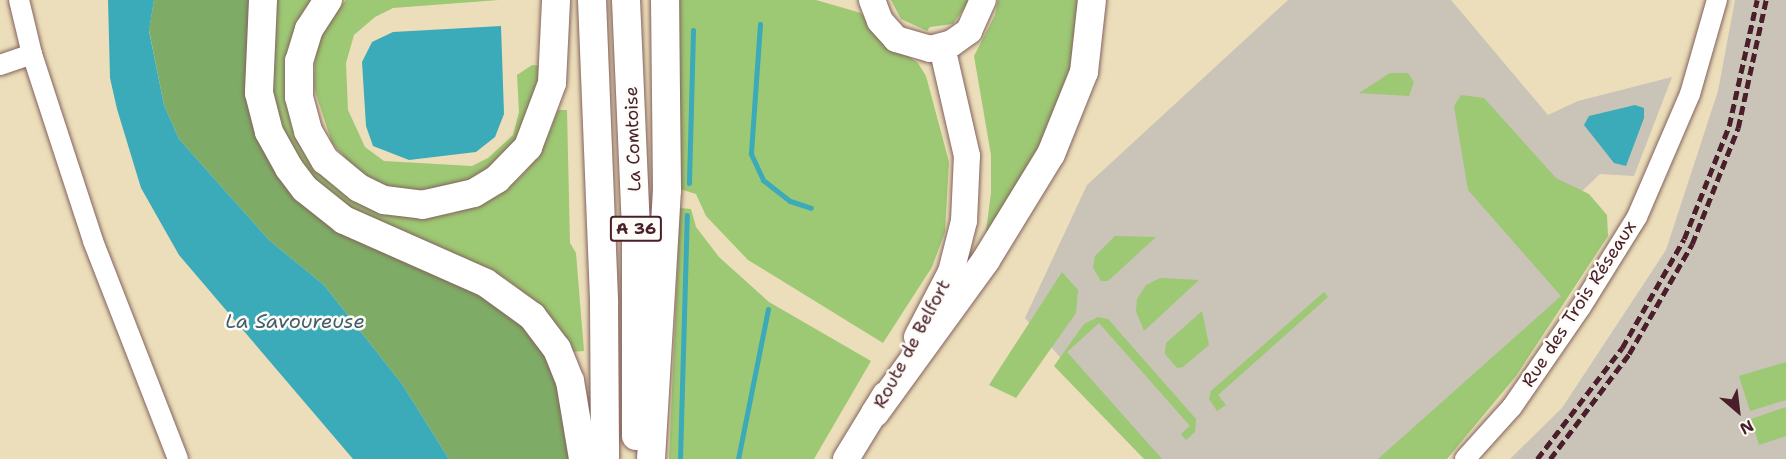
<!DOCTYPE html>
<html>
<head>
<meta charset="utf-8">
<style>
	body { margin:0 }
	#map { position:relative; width:1786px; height:459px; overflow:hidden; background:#ecdeba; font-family:"Shantell Sans",sans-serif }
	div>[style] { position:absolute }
	.industrial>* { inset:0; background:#c9c3b8 }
	.green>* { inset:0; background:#9dc874 }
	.forest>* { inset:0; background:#7eac66 }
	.water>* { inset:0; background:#3baab9 }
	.stream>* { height:5px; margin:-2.5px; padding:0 2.5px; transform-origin:2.5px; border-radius:2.5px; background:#3baab9 }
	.roads { filter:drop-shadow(0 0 2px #83625d) drop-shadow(0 0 2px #83625d) }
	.minor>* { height:20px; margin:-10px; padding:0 10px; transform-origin:10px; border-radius:10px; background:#fff }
	.major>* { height:26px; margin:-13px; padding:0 13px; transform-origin:13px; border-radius:13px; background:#fff }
	.highway>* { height:28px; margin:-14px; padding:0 14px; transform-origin:14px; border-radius:14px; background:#fff }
	.rail>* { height:4.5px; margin-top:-2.25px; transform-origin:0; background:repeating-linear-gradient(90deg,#4a1f2b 0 9px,transparent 0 13.5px) }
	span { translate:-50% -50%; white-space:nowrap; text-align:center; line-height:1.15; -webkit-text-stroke:5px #fdfcf7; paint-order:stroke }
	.shield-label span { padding:2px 4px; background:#fdfcf7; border:2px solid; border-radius:4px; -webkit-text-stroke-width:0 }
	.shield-label { font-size:16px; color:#4a1f2b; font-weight:700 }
	.street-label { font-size:18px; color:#4a1f2b }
	.water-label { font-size:20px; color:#435e6b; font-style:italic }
	.north { position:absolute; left:1708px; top:381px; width:60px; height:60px; -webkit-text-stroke:4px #fdfcf7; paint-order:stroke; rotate:152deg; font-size:16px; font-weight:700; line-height:24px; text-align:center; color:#4a1f2b }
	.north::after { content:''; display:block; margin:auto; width:21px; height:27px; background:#4a1f2b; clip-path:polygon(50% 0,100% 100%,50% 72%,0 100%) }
</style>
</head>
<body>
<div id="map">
	<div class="industrial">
		<div style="clip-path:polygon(1288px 0,1451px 0,1548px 115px,1578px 101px,1672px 77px,1634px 176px,1600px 174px,1578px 195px,1602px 239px,1497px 386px,1416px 459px,1151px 459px,1025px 318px,1087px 185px)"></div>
		<div style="clip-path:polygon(1735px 0,1786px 0,1786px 459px,1510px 459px,1562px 408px,1666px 250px,1718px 91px)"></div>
	</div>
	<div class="green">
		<div style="clip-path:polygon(275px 0,318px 0,294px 115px,393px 214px,420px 219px,454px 213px,506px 190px,526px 171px,545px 143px,558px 110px,567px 110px,570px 243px,576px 253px,584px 351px,570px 352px,523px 292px,506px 279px,351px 212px,312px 179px,280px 127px,272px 102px)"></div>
		<div style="clip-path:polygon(346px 0,499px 0,393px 8px,375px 17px,354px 35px,346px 63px,348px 110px,365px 147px,384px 161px,472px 166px,488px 158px,513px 135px,519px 112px,517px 75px,532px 65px,544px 66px,526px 130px,493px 168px,460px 187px,399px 191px,361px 175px,332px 143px,314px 88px,315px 57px,324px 24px)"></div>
		<div style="clip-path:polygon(680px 0,816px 0,861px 13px,884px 41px,918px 63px,926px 76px,949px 162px,945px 232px,932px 267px,883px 343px,748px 260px,706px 216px,696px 194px,680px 189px)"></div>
		<div style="clip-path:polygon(891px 0,970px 0,953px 24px,930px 27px,927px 31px,901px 19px)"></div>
		<div style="clip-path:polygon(998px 0,1083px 0,1082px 37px,1055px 132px,983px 254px,991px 193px,991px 155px,974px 56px,995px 15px)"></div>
		<div style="clip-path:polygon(1390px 73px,1408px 73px,1414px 82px,1409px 96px,1359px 93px)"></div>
		<div style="clip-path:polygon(1461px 95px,1484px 98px,1556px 178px,1589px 194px,1607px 215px,1608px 236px,1516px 376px,1447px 459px,1378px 459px,1561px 296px,1468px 190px,1454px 106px)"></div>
		<div style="clip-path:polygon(680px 208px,691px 209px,696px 227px,719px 257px,769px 302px,871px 361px,814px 459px,669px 459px)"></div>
		<div style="clip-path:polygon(1115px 236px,1156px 237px,1108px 281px,1101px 281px,1093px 268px,1095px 256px)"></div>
		<div style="clip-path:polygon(1062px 272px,1078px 290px,1076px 313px,1016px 398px,989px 385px)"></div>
		<div style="clip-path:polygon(1160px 278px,1199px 280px,1144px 331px,1136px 311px,1137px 299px,1146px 285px)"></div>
		<div style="clip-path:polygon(1324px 292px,1328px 297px,1218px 395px,1226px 405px,1217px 411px,1209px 399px,1211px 391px)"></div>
		<div style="clip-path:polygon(1202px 311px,1209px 345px,1183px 367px,1177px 368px,1165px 354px,1166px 343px)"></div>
		<div style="clip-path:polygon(1098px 317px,1108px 319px,1196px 419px,1195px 432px,1186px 440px,1181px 434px,1190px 426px,1099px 323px,1067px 352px,1162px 459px,1144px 459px,1054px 366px,1084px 324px)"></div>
		<div style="clip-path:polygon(1786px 362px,1786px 400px,1750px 411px,1739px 376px)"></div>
		<div style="clip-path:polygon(1786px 407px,1786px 436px,1759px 445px,1751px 419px)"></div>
	</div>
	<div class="forest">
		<div style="clip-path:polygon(154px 0,251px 0,245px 85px,254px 126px,264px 148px,499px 306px,529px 332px,543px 352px,562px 399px,571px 459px,449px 459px,402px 384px,324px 285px,269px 240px,179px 139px,164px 105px,149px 30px)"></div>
	</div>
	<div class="water">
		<div style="clip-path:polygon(108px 0,154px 0,149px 31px,164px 105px,179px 139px,269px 240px,324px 285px,402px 384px,449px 459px,353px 459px,179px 255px,141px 188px,117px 109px,110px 78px)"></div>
		<div style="clip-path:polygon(501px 26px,504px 114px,495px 137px,476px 152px,409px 160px,373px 146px,366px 126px,362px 62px,372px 42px,393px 32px)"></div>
		<div style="clip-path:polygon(1635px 105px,1644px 108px,1644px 118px,1626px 166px,1614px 163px,1584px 125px,1589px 116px)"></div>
	</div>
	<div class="stream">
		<div style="left:760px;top:24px;width:130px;rotate:94deg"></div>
		<div style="left:751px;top:154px;width:29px;rotate:65deg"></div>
		<div style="left:763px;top:180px;width:34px;rotate:38deg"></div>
		<div style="left:790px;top:201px;width:22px;rotate:18deg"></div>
		<div style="left:689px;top:183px;width:153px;rotate:-88.5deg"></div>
		<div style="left:680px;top:459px;width:244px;rotate:-88.4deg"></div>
		<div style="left:738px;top:459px;width:153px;rotate:-78.7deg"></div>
	</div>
	<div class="roads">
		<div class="minor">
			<div style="left:19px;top:0;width:56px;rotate:76.5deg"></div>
			<div style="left:32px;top:54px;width:197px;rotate:71.9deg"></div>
			<div style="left:93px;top:241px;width:234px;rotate:68.7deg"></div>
			<div style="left:0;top:65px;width:34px;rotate:-19deg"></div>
			<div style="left:1465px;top:459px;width:70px;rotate:-47.9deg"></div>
			<div style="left:1512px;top:407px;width:121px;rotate:-55.4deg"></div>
			<div style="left:1581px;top:307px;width:106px;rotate:-58.1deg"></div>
			<div style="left:1637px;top:217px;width:134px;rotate:-66.7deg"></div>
			<div style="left:1690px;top:94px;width:98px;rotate:-74deg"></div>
		</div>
		<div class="major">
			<div style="left:872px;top:0;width:22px;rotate:69deg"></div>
			<div style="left:880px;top:21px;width:24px;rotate:48deg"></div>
			<div style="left:896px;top:39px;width:35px;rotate:16deg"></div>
			<div style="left:930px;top:49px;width:23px;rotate:-15deg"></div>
			<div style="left:952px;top:43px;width:21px;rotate:-35deg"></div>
			<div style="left:969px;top:31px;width:34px;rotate:-66deg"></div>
			<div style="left:917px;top:337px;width:73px;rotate:-62.4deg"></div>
			<div style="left:951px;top:272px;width:53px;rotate:-75.7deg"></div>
			<div style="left:964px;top:221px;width:65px;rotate:-87.4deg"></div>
			<div style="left:967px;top:156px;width:112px;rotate:-102.9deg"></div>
			<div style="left:846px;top:459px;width:75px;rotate:-58.6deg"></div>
		</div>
		<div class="highway">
			<div style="left:263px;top:0;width:93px;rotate:92.5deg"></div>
			<div style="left:259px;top:93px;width:40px;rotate:75.6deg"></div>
			<div style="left:269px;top:132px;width:41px;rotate:60.9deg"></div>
			<div style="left:289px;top:168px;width:26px;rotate:53deg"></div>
			<div style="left:305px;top:189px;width:50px;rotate:38.5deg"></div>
			<div style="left:344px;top:220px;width:155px;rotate:23.9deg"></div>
			<div style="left:486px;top:283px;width:57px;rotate:35.7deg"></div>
			<div style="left:532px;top:316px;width:41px;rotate:52.9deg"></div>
			<div style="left:557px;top:349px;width:35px;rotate:68deg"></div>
			<div style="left:570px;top:381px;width:79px;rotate:80.5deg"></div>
			<div style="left:328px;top:0;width:35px;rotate:123deg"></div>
			<div style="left:309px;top:29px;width:34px;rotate:107deg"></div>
			<div style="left:299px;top:61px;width:36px;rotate:90deg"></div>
			<div style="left:299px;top:97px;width:35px;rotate:75deg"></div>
			<div style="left:308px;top:131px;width:34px;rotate:60deg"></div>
			<div style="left:325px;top:160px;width:44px;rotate:39.5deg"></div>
			<div style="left:359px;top:188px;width:28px;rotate:26deg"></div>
			<div style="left:384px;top:200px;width:38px;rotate:7deg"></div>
			<div style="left:422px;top:205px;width:53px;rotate:-13deg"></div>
			<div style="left:474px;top:193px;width:27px;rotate:-31deg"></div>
			<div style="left:497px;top:179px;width:45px;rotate:-45.9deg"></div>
			<div style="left:528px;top:147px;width:68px;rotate:-69.4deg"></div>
			<div style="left:552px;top:83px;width:83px;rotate:-87.2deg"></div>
			<div style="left:592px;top:0;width:304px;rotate:87.7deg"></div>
			<div style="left:604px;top:304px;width:155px;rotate:89.6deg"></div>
			<div style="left:626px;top:0;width:232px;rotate:87.5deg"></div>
			<div style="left:636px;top:232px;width:204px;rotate:90deg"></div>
			<div style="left:875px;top:413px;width:189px;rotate:-54deg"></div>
			<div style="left:986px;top:260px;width:124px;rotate:-58.5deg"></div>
			<div style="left:1051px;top:154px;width:88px;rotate:-68.1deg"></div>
			<div style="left:1084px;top:72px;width:72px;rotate:-83.7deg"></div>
			<div style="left:651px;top:459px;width:269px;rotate:-86.6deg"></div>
			<div style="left:667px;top:190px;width:190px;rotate:-90.6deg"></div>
		</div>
	</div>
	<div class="rail">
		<div style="left:1537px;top:459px;width:140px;rotate:-52.6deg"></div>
		<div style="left:1622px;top:348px;width:125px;rotate:-60.4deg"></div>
		<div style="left:1684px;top:239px;width:122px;rotate:-68.3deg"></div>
		<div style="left:1729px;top:126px;width:129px;rotate:-77.5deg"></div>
		<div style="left:1550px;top:459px;width:131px;rotate:-53deg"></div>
		<div style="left:1629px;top:354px;width:127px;rotate:-60.2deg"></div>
		<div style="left:1692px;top:244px;width:125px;rotate:-68.4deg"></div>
		<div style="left:1738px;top:128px;width:131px;rotate:-77.7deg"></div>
	</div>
	<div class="shield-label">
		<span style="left:636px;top:229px">A 36</span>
	</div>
	<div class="street-label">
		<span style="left:633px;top:139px;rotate:-92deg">La Comtoise</span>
		<span style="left:1579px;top:304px;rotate:-57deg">Rue des Trois Réseaux</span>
		<span style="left:912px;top:344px;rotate:-62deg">Route de Belfort</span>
	</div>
	<div class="water-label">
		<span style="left:295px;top:321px">La Savoureuse</span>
	</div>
	<div class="north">N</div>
</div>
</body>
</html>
